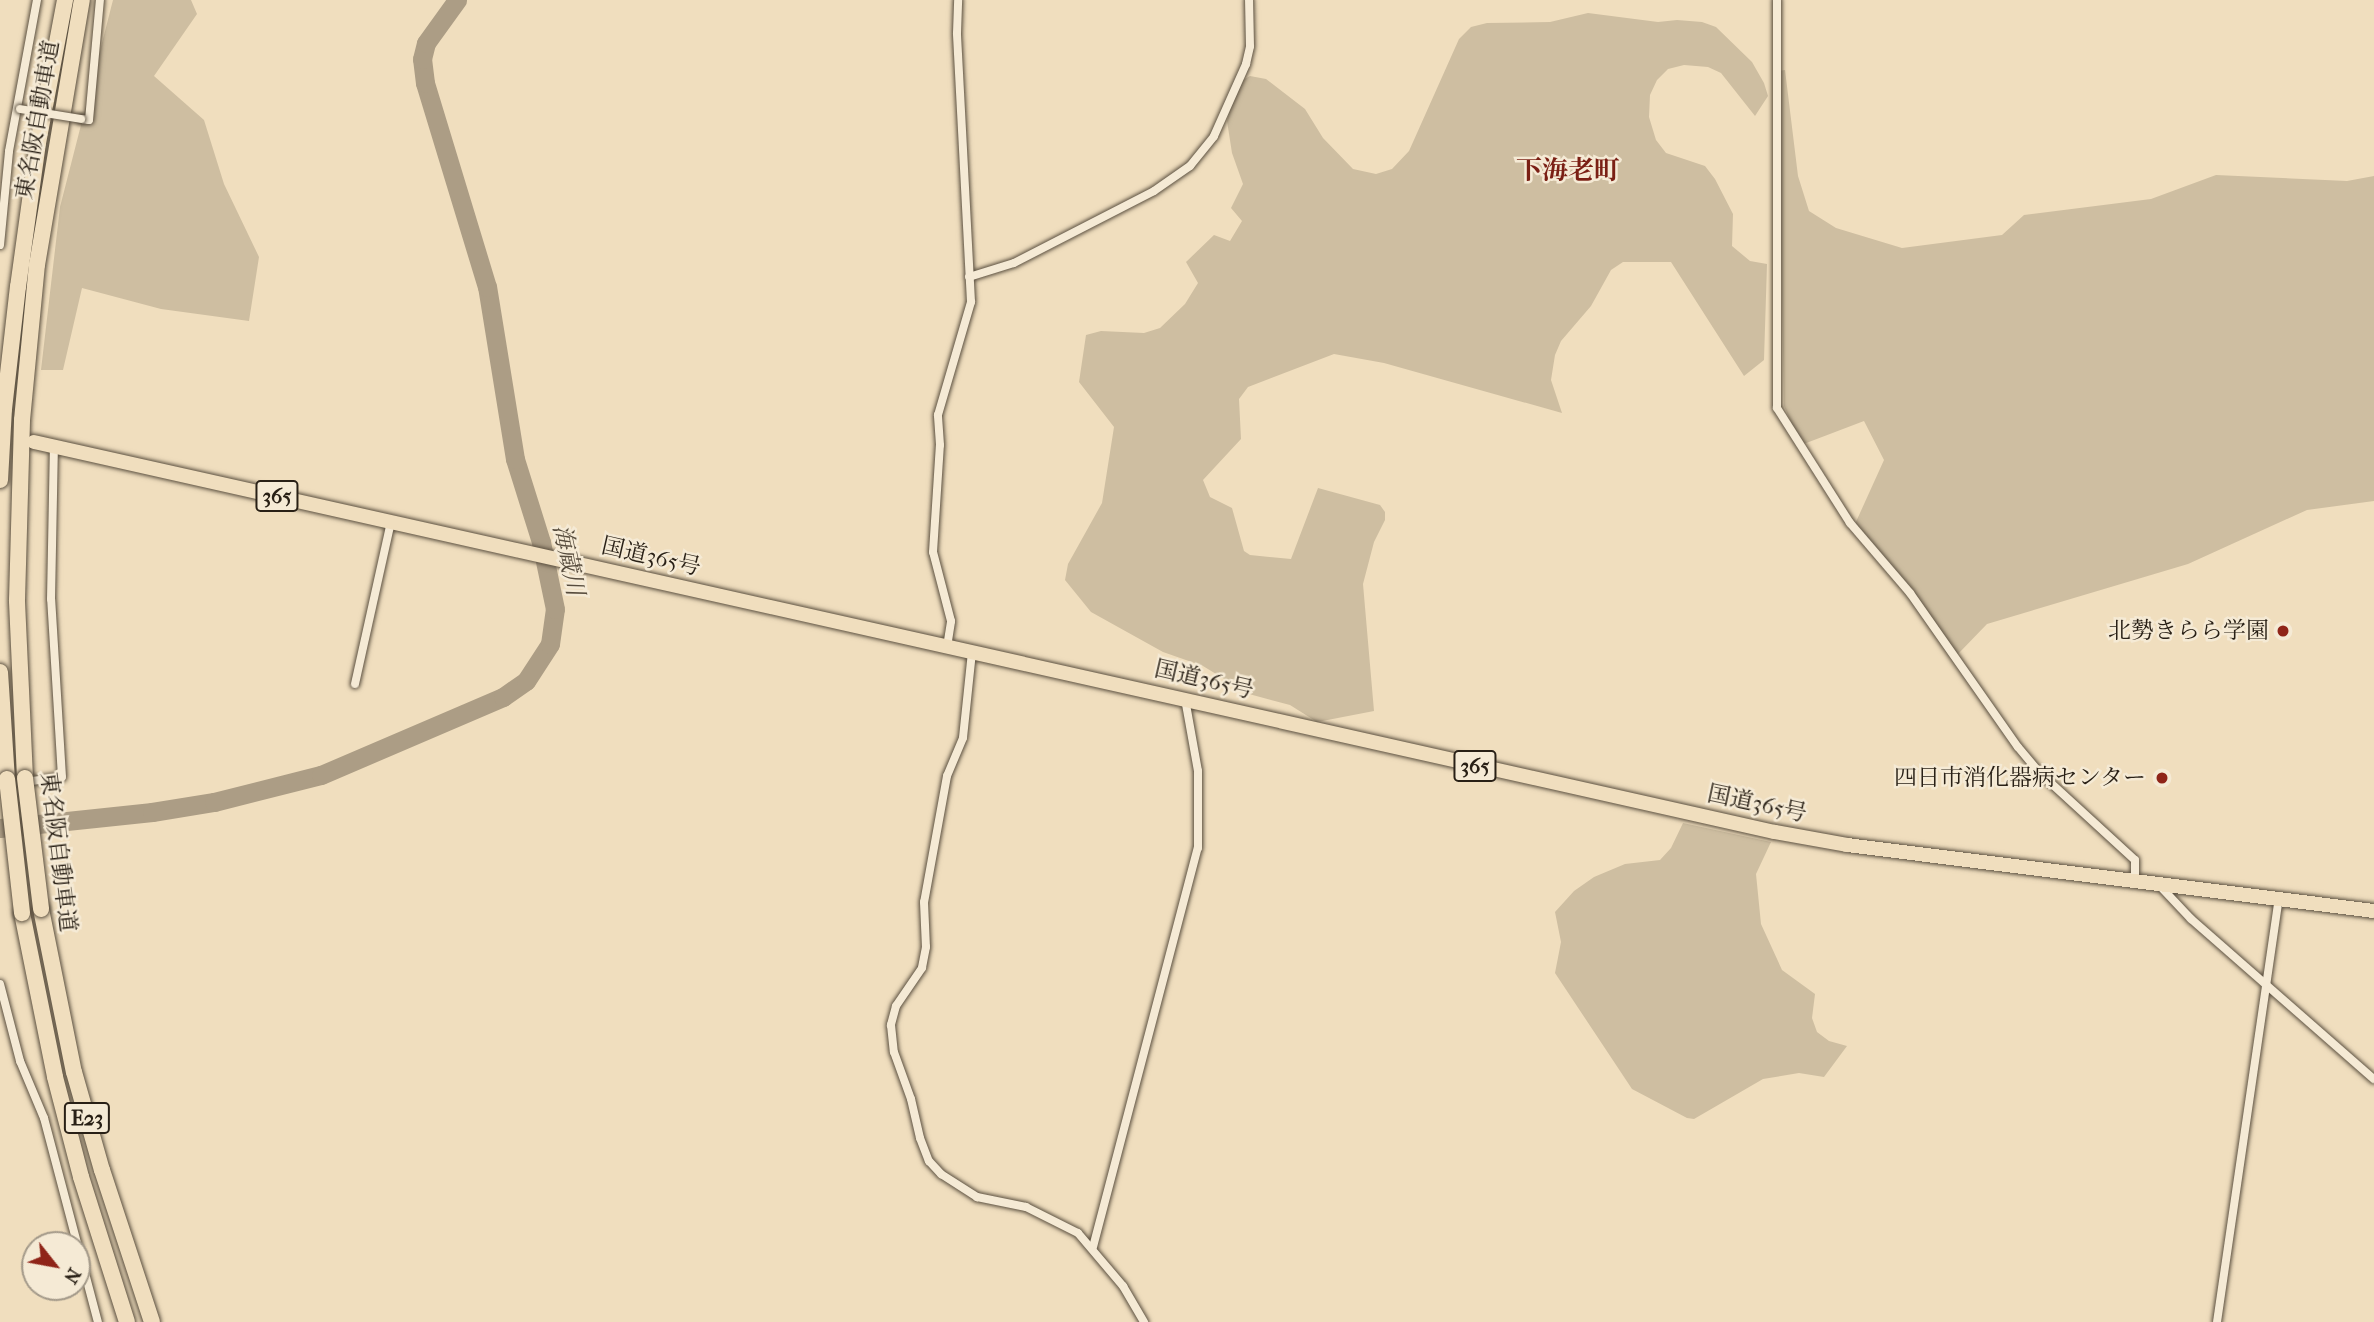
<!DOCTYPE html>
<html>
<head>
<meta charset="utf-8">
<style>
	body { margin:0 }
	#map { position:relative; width:2374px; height:1322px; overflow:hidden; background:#f0debe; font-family:"IM FELL French Canon","Noto Serif JP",serif }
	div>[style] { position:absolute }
	.green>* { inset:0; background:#cebea1 }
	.river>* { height:19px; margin:-9.5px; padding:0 9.5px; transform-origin:9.5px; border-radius:9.5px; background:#ac9d85 }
	.roads { filter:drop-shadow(0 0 2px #5b5040) drop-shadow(0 0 2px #5b5040) }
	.minor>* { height:8px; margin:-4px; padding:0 4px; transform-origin:4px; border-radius:4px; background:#f5ead5 }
	.trunk>* { height:14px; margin:-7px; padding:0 7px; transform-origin:7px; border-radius:7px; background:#f0debe }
	.motorway>* { height:16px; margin:-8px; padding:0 8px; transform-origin:8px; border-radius:8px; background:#f0debe }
	.bridges { filter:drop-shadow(0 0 2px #5b5040) drop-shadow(0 0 2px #5b5040) }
	.minor-bridge>* { height:8px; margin:-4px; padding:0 4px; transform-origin:4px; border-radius:4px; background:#f5ead5 }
	.motorway-bridge>* { height:16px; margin:-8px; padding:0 8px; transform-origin:8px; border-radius:8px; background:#f0debe }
	.dots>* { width:19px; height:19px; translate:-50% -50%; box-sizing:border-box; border:4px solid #f5ead5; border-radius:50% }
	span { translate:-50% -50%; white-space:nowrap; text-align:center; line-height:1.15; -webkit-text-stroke:5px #f5ead5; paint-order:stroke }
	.shield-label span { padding:2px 5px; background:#f5ead5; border:2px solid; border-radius:5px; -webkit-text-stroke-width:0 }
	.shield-label { font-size:21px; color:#292016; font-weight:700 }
	.street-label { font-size:23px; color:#292016 }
	.poi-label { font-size:23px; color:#292016 }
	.right { translate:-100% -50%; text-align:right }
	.water-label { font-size:24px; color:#574c3d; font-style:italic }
	.quarter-label { font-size:26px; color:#7a1f14; font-weight:700 }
	.north { position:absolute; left:21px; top:1231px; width:70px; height:70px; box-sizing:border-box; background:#f5ead5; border:2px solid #a39989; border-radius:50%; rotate:121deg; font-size:19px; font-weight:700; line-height:28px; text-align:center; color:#292016 }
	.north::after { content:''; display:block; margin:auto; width:24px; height:32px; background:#8f2418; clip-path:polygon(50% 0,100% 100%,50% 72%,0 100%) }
</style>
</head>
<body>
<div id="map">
	<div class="green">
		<div style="clip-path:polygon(113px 0,191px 0,197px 14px,154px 76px,204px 120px,224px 184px,259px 257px,249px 321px,161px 309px,82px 288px,63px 370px,41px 370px,60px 207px)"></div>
		<div style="clip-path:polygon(1588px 13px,1658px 22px,1677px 20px,1702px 22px,1716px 27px,1752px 62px,1764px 83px,1768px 96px,1755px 116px,1721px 73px,1708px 67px,1684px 65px,1668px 69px,1657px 80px,1650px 95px,1649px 117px,1656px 140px,1666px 153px,1705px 166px,1715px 179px,1733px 214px,1732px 246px,1750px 261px,1767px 264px,1764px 360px,1744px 376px,1671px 262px,1623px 262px,1611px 270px,1591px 306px,1561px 341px,1555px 355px,1551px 380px,1562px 413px,1384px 363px,1334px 354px,1248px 387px,1239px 399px,1241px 439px,1203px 480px,1210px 497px,1232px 508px,1244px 551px,1250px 555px,1291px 559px,1318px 488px,1380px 505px,1385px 512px,1385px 520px,1374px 542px,1363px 584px,1374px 711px,1317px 722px,1290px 705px,1249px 694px,1203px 666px,1163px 652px,1091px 612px,1065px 580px,1068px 564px,1102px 503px,1114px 427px,1079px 382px,1086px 335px,1101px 331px,1144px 333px,1160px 328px,1185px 304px,1198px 283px,1186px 262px,1214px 235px,1230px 241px,1242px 221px,1231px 208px,1243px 184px,1232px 153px,1227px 121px,1236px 84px,1250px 76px,1266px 79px,1305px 109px,1323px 138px,1353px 169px,1376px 174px,1392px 169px,1409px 151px,1459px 39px,1471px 27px,1487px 23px,1550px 22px)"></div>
		<div style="clip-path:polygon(1785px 70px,1798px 176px,1809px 211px,1836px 228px,1902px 248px,2002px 235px,2024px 215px,2151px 199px,2216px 175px,2347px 181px,2374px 176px,2374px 501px,2307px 510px,2188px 564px,1987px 624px,1958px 654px,1855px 524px,1884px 460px,1864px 421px,1801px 445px,1784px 406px,1778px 71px)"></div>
		<div style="clip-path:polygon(1683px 823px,1771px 842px,1756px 874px,1761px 924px,1782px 970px,1815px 994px,1812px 1018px,1817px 1032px,1829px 1041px,1847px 1046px,1824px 1077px,1799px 1073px,1763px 1079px,1694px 1119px,1687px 1118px,1632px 1089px,1555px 973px,1561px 942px,1555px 912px,1574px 891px,1594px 877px,1625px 864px,1660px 860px,1671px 848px)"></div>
	</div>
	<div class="river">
		<div style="left:0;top:828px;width:153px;rotate:-6deg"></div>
		<div style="left:152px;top:812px;width:63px;rotate:-9.2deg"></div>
		<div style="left:214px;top:802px;width:110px;rotate:-14.2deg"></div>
		<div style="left:321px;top:775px;width:198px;rotate:-23.2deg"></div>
		<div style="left:503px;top:697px;width:28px;rotate:-35deg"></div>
		<div style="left:526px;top:681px;width:44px;rotate:-57deg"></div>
		<div style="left:550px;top:644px;width:35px;rotate:-82deg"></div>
		<div style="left:555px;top:609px;width:68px;rotate:-101.8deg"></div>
		<div style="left:541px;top:542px;width:87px;rotate:-107.4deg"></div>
		<div style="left:515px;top:459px;width:174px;rotate:-99.2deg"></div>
		<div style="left:487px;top:287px;width:213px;rotate:-106.9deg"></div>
		<div style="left:425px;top:83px;width:24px;rotate:-97deg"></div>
		<div style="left:422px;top:59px;width:16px;rotate:-76deg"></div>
		<div style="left:426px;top:43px;width:53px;rotate:-54.2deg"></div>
	</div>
	<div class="roads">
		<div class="minor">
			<div style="left:1777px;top:0;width:408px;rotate:90deg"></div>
			<div style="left:1777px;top:408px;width:136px;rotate:57.6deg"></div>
			<div style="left:1850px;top:523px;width:92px;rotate:49.4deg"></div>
			<div style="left:1910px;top:593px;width:188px;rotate:55deg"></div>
			<div style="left:2018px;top:747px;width:35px;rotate:50deg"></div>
			<div style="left:2041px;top:774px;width:127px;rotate:42.5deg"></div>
			<div style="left:2135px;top:860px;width:19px;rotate:90deg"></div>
			<div style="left:81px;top:119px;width:8px;rotate:7deg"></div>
			<div style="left:89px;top:120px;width:121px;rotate:-84.8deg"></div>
			<div style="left:0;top:245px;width:94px;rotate:-84.5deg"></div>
			<div style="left:9px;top:151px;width:154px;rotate:-79.5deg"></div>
			<div style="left:969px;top:277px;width:47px;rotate:-17.3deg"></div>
			<div style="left:1014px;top:263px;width:157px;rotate:-27.2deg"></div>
			<div style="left:1154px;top:191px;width:44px;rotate:-34.8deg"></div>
			<div style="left:1190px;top:166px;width:38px;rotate:-51deg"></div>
			<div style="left:1214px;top:136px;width:79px;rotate:-66deg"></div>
			<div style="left:1246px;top:64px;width:18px;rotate:-77deg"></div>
			<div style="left:1250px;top:46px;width:46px;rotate:-91.2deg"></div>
			<div style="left:947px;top:647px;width:26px;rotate:-81deg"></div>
			<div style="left:951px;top:621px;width:71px;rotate:-104.6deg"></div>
			<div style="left:933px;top:552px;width:107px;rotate:-86.3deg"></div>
			<div style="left:940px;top:445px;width:30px;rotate:-94deg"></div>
			<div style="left:938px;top:415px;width:118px;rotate:-73.7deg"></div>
			<div style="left:971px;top:302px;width:269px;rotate:-93deg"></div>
			<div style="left:957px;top:33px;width:33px;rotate:-88deg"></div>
			<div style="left:972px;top:652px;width:86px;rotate:96deg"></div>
			<div style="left:963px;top:738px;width:41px;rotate:112.8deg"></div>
			<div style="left:947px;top:776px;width:128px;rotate:100.3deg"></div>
			<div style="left:924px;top:902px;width:45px;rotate:87.5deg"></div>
			<div style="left:926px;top:947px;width:21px;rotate:101deg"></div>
			<div style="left:922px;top:968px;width:46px;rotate:124.4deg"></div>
			<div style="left:896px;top:1006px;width:20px;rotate:105deg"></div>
			<div style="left:891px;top:1025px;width:27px;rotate:84deg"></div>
			<div style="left:894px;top:1052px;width:50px;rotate:70.1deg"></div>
			<div style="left:911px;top:1099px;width:40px;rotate:77deg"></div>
			<div style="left:920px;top:1138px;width:25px;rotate:69deg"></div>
			<div style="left:929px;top:1161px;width:18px;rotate:47deg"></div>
			<div style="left:941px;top:1174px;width:43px;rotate:32.6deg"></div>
			<div style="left:977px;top:1197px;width:50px;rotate:11.5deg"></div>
			<div style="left:1026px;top:1207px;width:58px;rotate:26.6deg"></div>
			<div style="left:1078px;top:1233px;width:70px;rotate:49.7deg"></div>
			<div style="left:1123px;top:1286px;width:42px;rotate:59.7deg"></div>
			<div style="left:355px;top:684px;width:166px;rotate:-77.5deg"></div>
			<div style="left:25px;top:782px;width:37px;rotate:-8deg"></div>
			<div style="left:62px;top:777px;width:178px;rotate:-93.5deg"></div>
			<div style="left:51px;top:599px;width:153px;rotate:-88.9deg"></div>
			<div style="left:2158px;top:884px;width:48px;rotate:46.7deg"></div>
			<div style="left:2191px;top:919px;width:243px;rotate:41.2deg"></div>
			<div style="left:0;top:984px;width:80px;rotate:75.4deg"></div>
			<div style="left:20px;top:1061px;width:62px;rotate:67.2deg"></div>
			<div style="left:44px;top:1118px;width:211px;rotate:75.2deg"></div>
			<div style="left:1093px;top:1247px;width:413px;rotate:-75.3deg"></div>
			<div style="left:1198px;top:848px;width:77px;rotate:-90deg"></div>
			<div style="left:1198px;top:771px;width:73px;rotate:-100.2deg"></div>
			<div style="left:2217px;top:1322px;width:429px;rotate:-81.7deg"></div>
		</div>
		<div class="trunk">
			<div style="left:34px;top:442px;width:1784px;rotate:12.63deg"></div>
			<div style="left:1775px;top:832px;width:73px;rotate:10.2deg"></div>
			<div style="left:1847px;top:845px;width:531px;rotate:7.14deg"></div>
		</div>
		<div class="motorway">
			<div style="left:0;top:480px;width:71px;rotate:-86.8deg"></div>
			<div style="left:4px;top:409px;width:123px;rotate:-83.5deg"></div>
			<div style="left:18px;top:287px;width:145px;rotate:-82.1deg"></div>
			<div style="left:38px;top:143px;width:146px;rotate:-79.3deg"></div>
			<div style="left:0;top:672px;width:107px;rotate:86.3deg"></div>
			<div style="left:25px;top:778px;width:178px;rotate:-92.6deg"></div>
			<div style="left:17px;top:600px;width:180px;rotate:-88.4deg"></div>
			<div style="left:22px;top:420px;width:156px;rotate:-84.5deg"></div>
			<div style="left:37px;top:265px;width:269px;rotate:-80.4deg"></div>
			<div style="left:41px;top:909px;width:166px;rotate:78.6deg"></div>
			<div style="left:74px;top:1072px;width:102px;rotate:74.1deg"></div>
			<div style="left:102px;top:1170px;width:160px;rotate:71.8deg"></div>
			<div style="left:22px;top:913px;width:167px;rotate:78.6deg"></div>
			<div style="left:55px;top:1077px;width:103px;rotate:75.4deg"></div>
			<div style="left:81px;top:1177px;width:152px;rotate:72.4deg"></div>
		</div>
	</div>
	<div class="bridges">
		<div class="minor-bridge">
			<div style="left:20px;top:109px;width:62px;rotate:9.3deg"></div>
		</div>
		<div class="motorway-bridge">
			<div style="left:25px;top:778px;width:132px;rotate:83deg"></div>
			<div style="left:7px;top:779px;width:135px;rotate:83.6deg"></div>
		</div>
	</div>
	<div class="dots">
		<div style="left:2283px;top:631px;background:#8f2418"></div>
		<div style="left:2162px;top:778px;background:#8f2418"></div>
	</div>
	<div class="shield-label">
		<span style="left:277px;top:496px">365</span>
		<span style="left:1475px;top:766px">365</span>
		<span style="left:87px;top:1118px">E23</span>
	</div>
	<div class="street-label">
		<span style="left:38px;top:120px;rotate:-80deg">東名阪自動車道</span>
		<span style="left:651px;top:557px;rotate:13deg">国道365号</span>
		<span style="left:1204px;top:680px;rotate:13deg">国道365号</span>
		<span style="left:1757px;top:804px;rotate:12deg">国道365号</span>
		<span style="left:58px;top:852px;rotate:83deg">東名阪自動車道</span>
	</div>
	<div class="poi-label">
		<span class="right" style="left:2269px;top:631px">北勢きらら学園</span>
		<span class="right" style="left:2146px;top:778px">四日市消化器病センター</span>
	</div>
	<div class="water-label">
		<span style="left:568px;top:560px;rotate:78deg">海蔵川</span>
	</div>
	<div class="quarter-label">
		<span style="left:1568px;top:171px">下海老町</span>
	</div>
	<div class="north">N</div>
</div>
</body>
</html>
